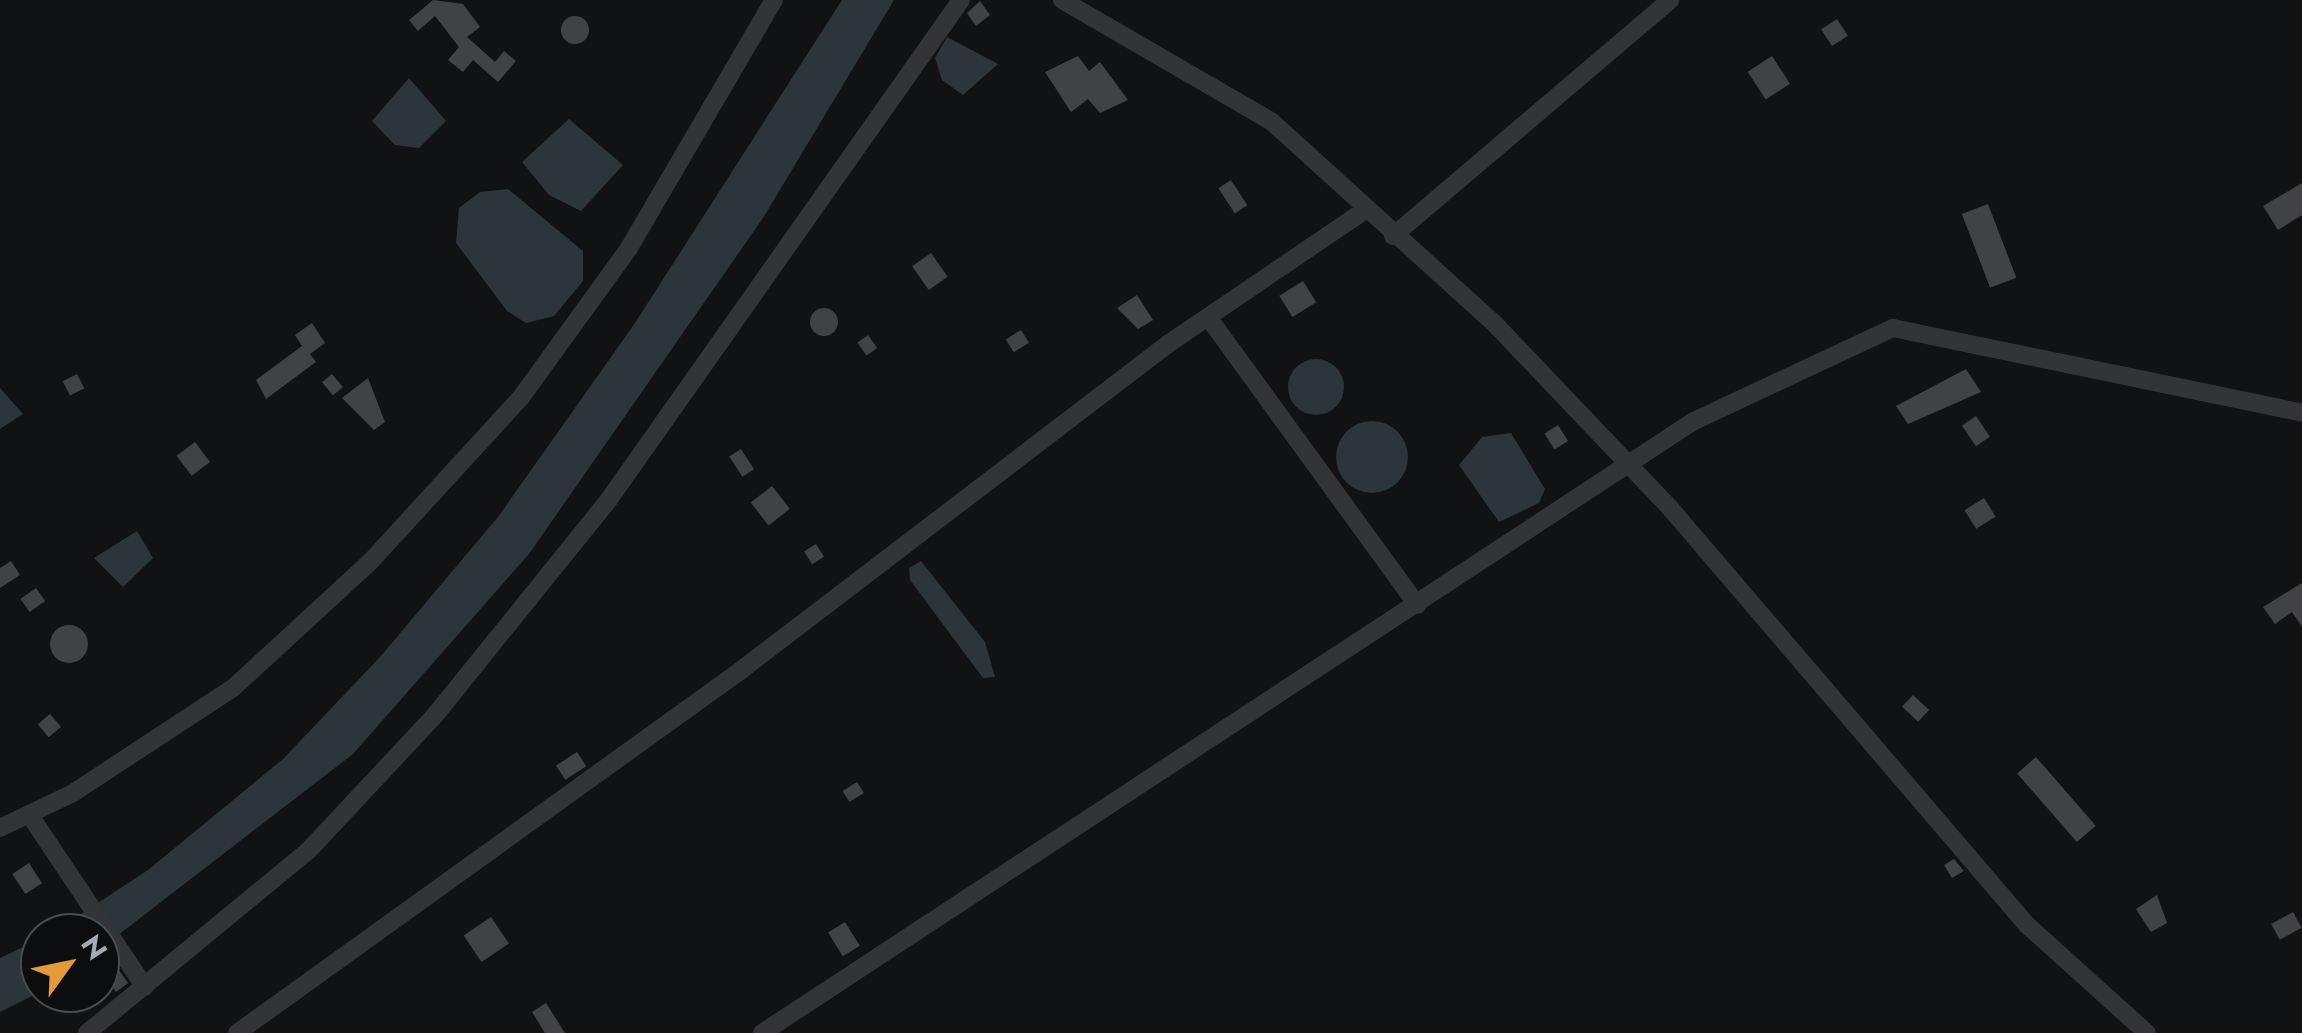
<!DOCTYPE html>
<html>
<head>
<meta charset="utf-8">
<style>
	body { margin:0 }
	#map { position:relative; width:2302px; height:1033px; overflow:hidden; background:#111213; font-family:Jost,sans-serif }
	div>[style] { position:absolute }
	.water>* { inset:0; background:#2c353a }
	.round { border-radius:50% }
	.building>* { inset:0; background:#404246; transform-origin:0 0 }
	.street>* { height:18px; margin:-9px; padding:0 9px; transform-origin:9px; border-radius:9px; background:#333437 }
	span { translate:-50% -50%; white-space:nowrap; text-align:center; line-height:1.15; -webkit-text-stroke:10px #0c0d0e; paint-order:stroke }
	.north { position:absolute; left:20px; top:913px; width:100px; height:100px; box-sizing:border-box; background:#0c0d0e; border:2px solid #494c50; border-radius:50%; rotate:57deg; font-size:28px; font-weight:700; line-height:40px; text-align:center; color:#a4aab2 }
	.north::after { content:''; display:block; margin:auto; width:35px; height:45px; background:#e49a38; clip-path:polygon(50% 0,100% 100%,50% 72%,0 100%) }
</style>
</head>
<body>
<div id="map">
	<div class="water">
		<div style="clip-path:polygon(842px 0,894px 0,763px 218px,529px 554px,353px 754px,100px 949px,100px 933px,52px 933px,148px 870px,283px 759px,380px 657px,498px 517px,635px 323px)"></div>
		<div style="clip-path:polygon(947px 37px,998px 64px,963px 95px,942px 80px,935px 58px)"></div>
		<div style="clip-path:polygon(409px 78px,446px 121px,419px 148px,395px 145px,372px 121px)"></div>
		<div style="clip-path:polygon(569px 119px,623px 165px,581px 211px,549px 195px,522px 162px)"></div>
		<div style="clip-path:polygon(508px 189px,583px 251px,583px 281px,554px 316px,526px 323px,507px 311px,456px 243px,459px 208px,480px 192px)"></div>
		<div class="round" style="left:1288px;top:359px;width:56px;height:56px"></div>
		<div style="clip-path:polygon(0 388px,23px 414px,0 429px)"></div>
		<div class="round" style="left:1336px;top:421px;width:72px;height:72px"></div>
		<div style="clip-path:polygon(1511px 433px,1545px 489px,1539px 503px,1499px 522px,1459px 465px,1482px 437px)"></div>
		<div style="clip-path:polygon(137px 531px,153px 558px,123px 587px,94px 558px)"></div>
		<div style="clip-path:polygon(921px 561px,985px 642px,995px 677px,983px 678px,910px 580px,909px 568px)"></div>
		<div style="clip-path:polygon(40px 939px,40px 992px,0 1012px,0 958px)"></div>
	</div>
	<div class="building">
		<div style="clip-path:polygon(433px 0,463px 4px,480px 27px,467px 37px,495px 62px,504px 51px,516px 61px,498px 82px,473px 60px,463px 72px,448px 60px,459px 47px,435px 16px,418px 31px,409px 20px)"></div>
		<div style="clip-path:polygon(980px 1px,990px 15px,976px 26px,967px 13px)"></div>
		<div class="round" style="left:561px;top:16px;width:28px;height:28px"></div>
		<div style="left:1837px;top:19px;width:20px;height:19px;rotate:57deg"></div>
		<div style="clip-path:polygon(1078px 56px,1089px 71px,1100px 62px,1128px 100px,1100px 113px,1088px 99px,1071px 112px,1045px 72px)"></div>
		<div style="left:1772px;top:56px;width:33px;height:29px;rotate:57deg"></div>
		<div style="left:1231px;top:180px;width:30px;height:15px;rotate:57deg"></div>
		<div style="clip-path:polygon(2302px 183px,2302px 215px,2278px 230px,2263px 206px)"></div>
		<div style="left:1988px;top:204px;width:79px;height:28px;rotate:69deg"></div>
		<div style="left:931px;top:253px;width:29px;height:23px;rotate:55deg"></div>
		<div style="left:1303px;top:281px;width:25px;height:28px;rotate:58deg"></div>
		<div style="clip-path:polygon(1137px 295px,1153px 320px,1138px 329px,1117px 308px)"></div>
		<div class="round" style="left:810px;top:308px;width:28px;height:28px"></div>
		<div style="clip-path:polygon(312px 323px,325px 343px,310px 354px,316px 362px,266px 399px,256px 380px,302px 346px,295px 335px)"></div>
		<div style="left:1021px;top:330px;width:15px;height:18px;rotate:58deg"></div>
		<div style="left:868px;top:335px;width:16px;height:13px;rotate:55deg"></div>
		<div style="clip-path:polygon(1966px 369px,1981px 392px,1908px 424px,1896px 406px)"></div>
		<div style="left:77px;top:374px;width:16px;height:16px;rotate:63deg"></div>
		<div style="left:332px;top:374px;width:17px;height:13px;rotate:50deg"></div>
		<div style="clip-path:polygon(368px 378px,385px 422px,374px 430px,342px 398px)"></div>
		<div style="left:1976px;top:416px;width:25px;height:17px;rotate:56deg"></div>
		<div style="left:1558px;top:425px;width:19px;height:16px;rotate:58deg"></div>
		<div style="left:195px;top:442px;width:25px;height:23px;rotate:53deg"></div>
		<div style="left:741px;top:449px;width:24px;height:14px;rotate:57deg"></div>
		<div style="left:772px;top:486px;width:29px;height:27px;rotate:52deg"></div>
		<div style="left:1984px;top:498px;width:22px;height:23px;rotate:58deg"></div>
		<div style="left:816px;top:544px;width:15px;height:14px;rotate:58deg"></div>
		<div style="clip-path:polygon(11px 561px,20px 575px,0 588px,0 568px)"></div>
		<div style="clip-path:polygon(2302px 583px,2302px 627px,2292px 612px,2275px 624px,2263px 607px)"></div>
		<div style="left:36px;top:588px;width:16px;height:19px;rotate:55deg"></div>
		<div class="round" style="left:50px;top:625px;width:38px;height:38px"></div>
		<div style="left:1913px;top:695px;width:22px;height:16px;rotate:43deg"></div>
		<div style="left:50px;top:714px;width:17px;height:16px;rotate:50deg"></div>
		<div style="left:577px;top:752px;width:17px;height:25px;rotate:57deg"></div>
		<div style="left:2036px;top:757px;width:91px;height:25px;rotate:49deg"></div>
		<div style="left:857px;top:782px;width:13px;height:17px;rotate:58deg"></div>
		<div style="clip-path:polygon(1954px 859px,1964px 871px,1952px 878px,1944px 865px)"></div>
		<div style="left:29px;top:863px;width:24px;height:20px;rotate:57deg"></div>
		<div style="clip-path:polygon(2157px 895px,2167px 923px,2151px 932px,2136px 909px)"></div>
		<div style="left:2293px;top:912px;width:18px;height:25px;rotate:61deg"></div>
		<div style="left:491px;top:917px;width:32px;height:33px;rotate:56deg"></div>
		<div style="left:845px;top:922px;width:28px;height:20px;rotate:58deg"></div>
		<div style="clip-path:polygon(109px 956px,128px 983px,116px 992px,100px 971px)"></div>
		<div style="clip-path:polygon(546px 1003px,565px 1033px,545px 1033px,532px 1012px)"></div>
	</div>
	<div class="street">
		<div style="left:1062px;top:0;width:241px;rotate:30.1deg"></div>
		<div style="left:1271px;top:121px;width:299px;rotate:42.2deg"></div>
		<div style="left:1493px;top:322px;width:257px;rotate:46.4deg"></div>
		<div style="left:1670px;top:508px;width:549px;rotate:49.43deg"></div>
		<div style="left:2027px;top:925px;width:161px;rotate:42deg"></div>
		<div style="left:1393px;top:236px;width:364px;rotate:-40.4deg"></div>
		<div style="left:1208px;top:317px;width:356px;rotate:54deg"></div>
		<div style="left:29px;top:814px;width:208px;rotate:56.2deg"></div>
		<div style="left:0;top:828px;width:81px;rotate:-25.6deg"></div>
		<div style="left:73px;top:793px;width:191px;rotate:-33.3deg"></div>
		<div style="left:233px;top:688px;width:188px;rotate:-42.6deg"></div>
		<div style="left:371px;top:561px;width:224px;rotate:-47.5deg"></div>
		<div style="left:522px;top:396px;width:183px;rotate:-54.1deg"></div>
		<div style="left:629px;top:248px;width:287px;rotate:-59.7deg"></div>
		<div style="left:87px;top:1033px;width:286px;rotate:-39.5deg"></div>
		<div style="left:308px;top:851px;width:187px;rotate:-46.9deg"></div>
		<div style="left:436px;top:714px;width:277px;rotate:-51.1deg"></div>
		<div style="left:610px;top:498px;width:609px;rotate:-54.82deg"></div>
		<div style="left:237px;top:1033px;width:620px;rotate:-35.74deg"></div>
		<div style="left:740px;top:671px;width:539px;rotate:-37.38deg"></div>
		<div style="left:1168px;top:344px;width:238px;rotate:-34.2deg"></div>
		<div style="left:762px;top:1033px;width:1113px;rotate:-33.3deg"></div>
		<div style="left:1692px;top:422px;width:222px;rotate:-25.1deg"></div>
		<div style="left:1893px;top:328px;width:418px;rotate:11.7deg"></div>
	</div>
	<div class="north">N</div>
</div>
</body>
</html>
